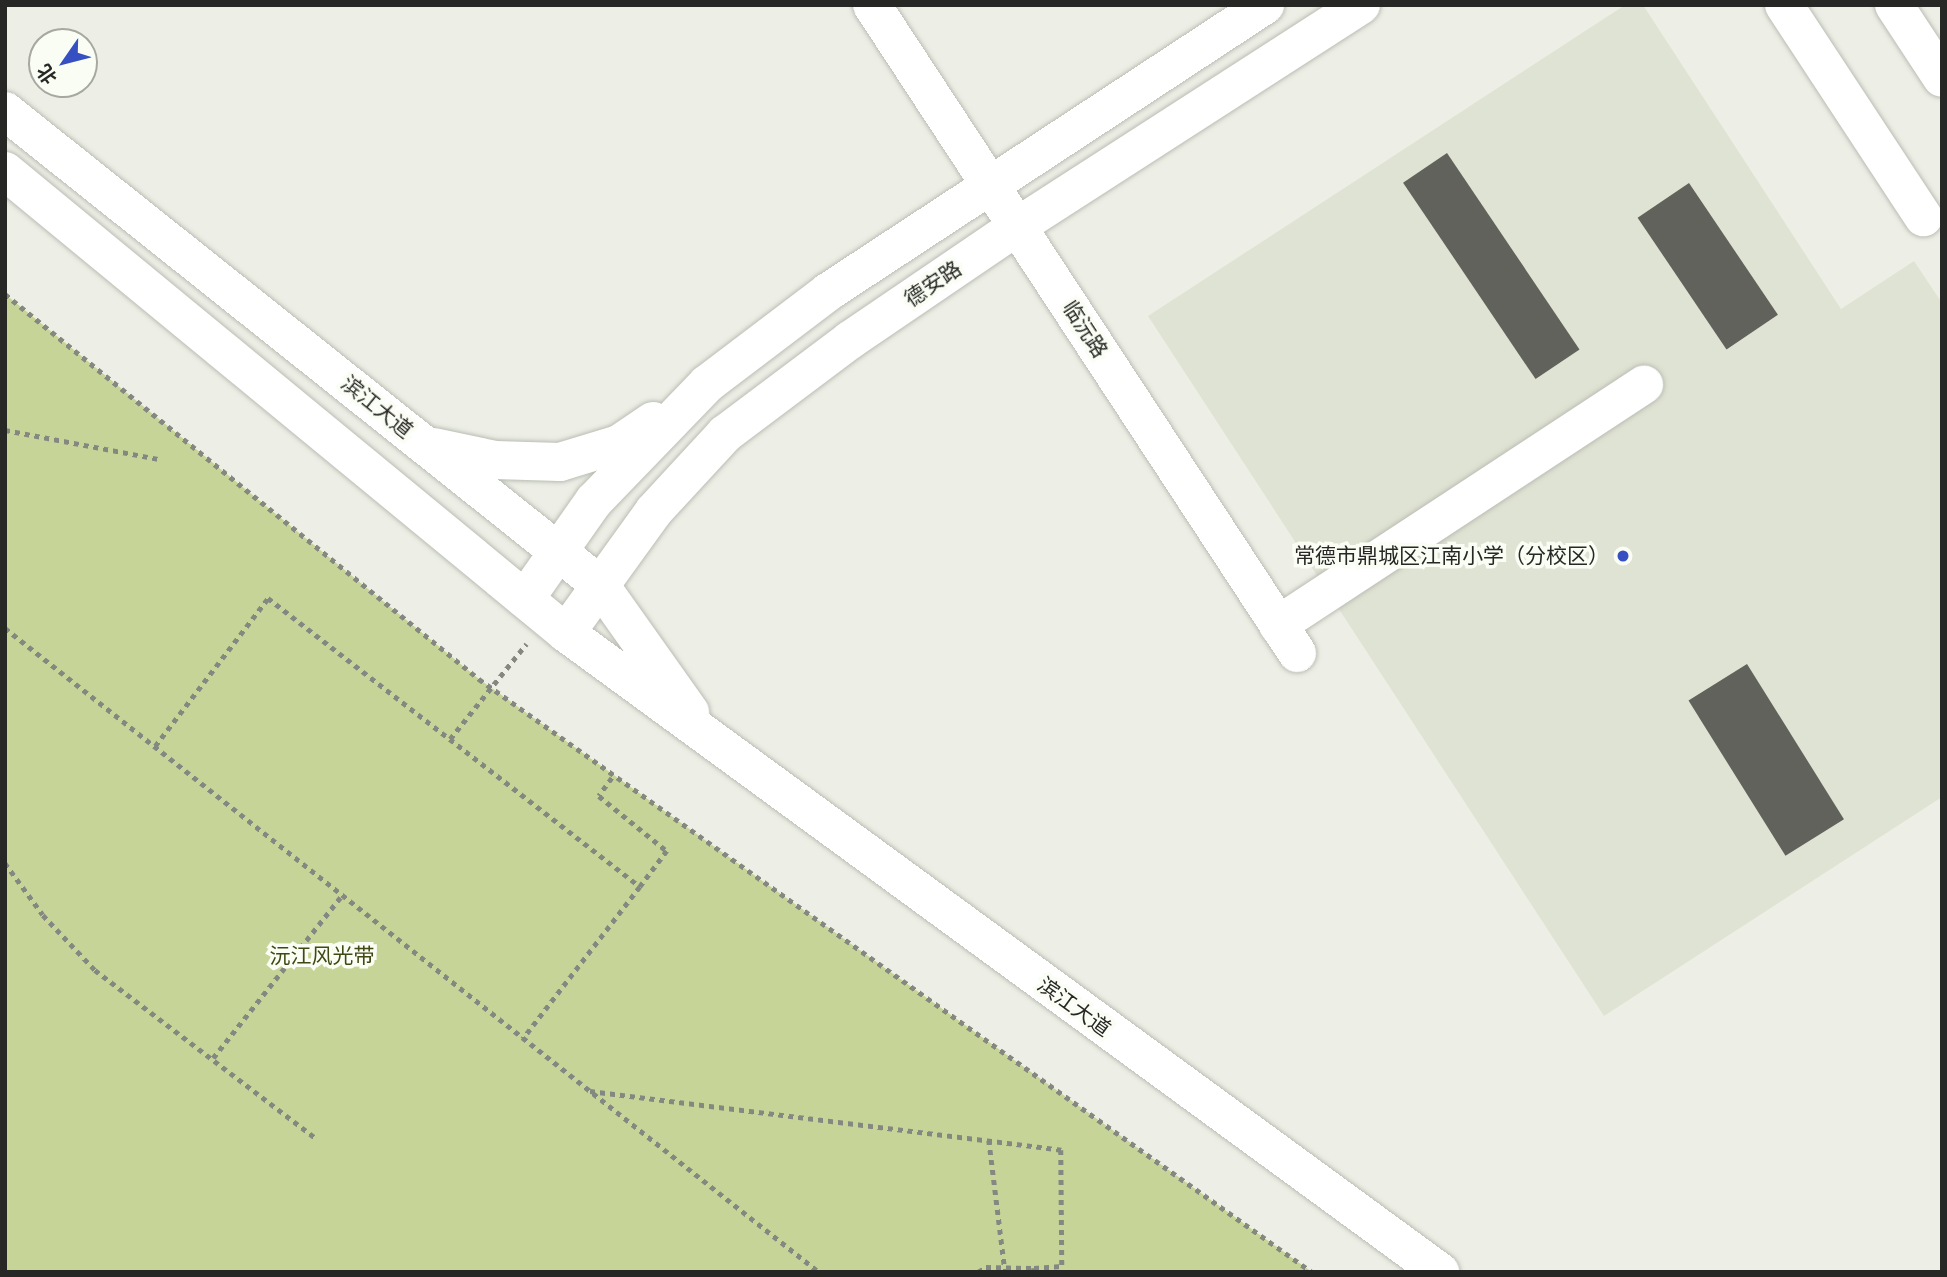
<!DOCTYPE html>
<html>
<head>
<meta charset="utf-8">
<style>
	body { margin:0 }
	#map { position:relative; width:1947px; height:1277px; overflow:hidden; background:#edefe6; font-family:"DM Sans","Noto Sans SC",sans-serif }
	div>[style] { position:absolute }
	.built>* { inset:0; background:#dfe3d3 }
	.green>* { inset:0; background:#c6d597 }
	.building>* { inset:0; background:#60625b; transform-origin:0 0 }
	.path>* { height:4.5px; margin-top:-2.25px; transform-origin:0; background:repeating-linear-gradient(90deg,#858781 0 5px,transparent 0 10px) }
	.roads { filter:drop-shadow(0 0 2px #babdb4) drop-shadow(0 0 2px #babdb4) }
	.minor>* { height:38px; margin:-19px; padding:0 19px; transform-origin:19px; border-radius:19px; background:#fff }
	.dots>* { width:19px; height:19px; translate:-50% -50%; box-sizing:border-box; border:4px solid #fafdf4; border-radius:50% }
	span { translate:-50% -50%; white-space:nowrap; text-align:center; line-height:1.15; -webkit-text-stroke:7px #fafdf4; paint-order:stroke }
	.street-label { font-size:21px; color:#272825 }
	.poi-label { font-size:21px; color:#272825 }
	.right { translate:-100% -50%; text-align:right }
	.park-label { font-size:21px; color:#404915 }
	.frame { position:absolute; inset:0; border:7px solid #272825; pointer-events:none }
	.north { position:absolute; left:28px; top:28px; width:70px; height:70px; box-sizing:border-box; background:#fafdf4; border:2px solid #a6a8a1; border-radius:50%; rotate:235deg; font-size:19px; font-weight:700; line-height:28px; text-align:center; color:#272825 }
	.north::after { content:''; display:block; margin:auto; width:24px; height:32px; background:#364fc1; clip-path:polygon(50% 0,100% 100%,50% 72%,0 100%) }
</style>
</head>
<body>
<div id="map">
	<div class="built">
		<div style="clip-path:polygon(1625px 5px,1643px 5px,1841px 309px,1914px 261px,1942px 303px,1942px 797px,1604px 1016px,1148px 316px)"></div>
	</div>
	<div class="green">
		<div style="clip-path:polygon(5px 294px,479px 679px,1312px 1272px,5px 1272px)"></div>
	</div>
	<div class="building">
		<div style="left:1447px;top:153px;width:237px;height:53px;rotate:56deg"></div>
		<div style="left:1689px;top:183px;width:159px;height:62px;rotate:56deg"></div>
		<div style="left:1747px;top:664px;width:183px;height:69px;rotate:58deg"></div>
	</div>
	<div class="path">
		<div style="left:5px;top:294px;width:611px;rotate:39.08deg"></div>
		<div style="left:479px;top:679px;width:1023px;rotate:35.45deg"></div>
		<div style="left:5px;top:430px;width:157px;rotate:10.7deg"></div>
		<div style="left:5px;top:628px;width:1038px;rotate:38.35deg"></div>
		<div style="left:450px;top:739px;width:122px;rotate:-51.3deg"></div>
		<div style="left:155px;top:746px;width:186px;rotate:-52.6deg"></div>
		<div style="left:268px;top:598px;width:471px;rotate:37.8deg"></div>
		<div style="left:640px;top:887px;width:192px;rotate:127.6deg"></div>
		<div style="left:612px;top:778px;width:22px;rotate:126deg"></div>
		<div style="left:599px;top:796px;width:87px;rotate:39deg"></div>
		<div style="left:667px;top:851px;width:45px;rotate:126.9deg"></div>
		<div style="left:5px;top:863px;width:64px;rotate:53.8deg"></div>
		<div style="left:43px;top:915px;width:76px;rotate:46.6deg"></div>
		<div style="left:95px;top:970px;width:279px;rotate:37.3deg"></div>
		<div style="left:213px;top:1058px;width:208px;rotate:-51.6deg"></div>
		<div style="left:590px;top:1091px;width:475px;rotate:7.1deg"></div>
		<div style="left:1061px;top:1150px;width:122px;rotate:89.5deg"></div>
		<div style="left:989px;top:1140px;width:131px;rotate:83deg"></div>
		<div style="left:1034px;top:1268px;width:28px;rotate:-4deg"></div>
		<div style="left:978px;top:1272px;width:9px;rotate:-32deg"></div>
		<div style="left:986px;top:1267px;width:48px;rotate:1.2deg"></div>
		<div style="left:1034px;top:1268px;width:4px;rotate:90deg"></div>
	</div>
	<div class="roads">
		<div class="minor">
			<div style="left:872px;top:5px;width:775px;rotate:56.74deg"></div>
			<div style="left:1784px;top:5px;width:254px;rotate:56.7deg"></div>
			<div style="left:1894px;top:5px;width:87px;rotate:56.7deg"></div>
			<div style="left:5px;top:111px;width:761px;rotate:38.54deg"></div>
			<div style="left:600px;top:585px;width:156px;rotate:54.7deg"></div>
			<div style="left:5px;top:171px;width:727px;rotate:39.47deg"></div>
			<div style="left:566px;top:633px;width:1083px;rotate:36.17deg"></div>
			<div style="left:434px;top:447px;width:62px;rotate:12deg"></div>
			<div style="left:495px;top:460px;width:65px;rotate:1.8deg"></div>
			<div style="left:560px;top:462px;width:62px;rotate:-17deg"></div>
			<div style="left:619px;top:444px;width:41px;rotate:-34.1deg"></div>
			<div style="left:525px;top:599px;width:120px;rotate:-54.9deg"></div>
			<div style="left:594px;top:501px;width:163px;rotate:-46deg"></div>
			<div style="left:707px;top:384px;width:152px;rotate:-37.2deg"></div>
			<div style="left:828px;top:292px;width:523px;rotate:-33.29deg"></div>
			<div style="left:1278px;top:625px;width:438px;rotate:-33.3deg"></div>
			<div style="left:566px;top:633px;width:150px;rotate:-54.2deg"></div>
			<div style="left:654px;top:511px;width:105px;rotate:-47.3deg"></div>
			<div style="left:725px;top:434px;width:156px;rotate:-36.9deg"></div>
			<div style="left:850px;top:340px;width:203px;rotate:-34.2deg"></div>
			<div style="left:1018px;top:226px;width:408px;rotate:-32.8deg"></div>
		</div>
	</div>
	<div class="dots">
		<div style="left:1623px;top:556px;background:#364fc1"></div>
	</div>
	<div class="street-label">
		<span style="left:933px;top:284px;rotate:-34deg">德安路</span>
		<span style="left:1085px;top:329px;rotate:57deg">临沅路</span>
		<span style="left:377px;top:407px;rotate:39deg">滨江大道</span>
		<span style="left:1074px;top:1007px;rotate:36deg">滨江大道</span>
	</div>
	<div class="poi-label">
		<span class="right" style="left:1609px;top:556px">常德市鼎城区江南小学（分校区）</span>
	</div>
	<div class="park-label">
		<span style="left:322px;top:956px">沅江风光带</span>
	</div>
	<div class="frame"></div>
	<div class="north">北</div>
</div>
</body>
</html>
